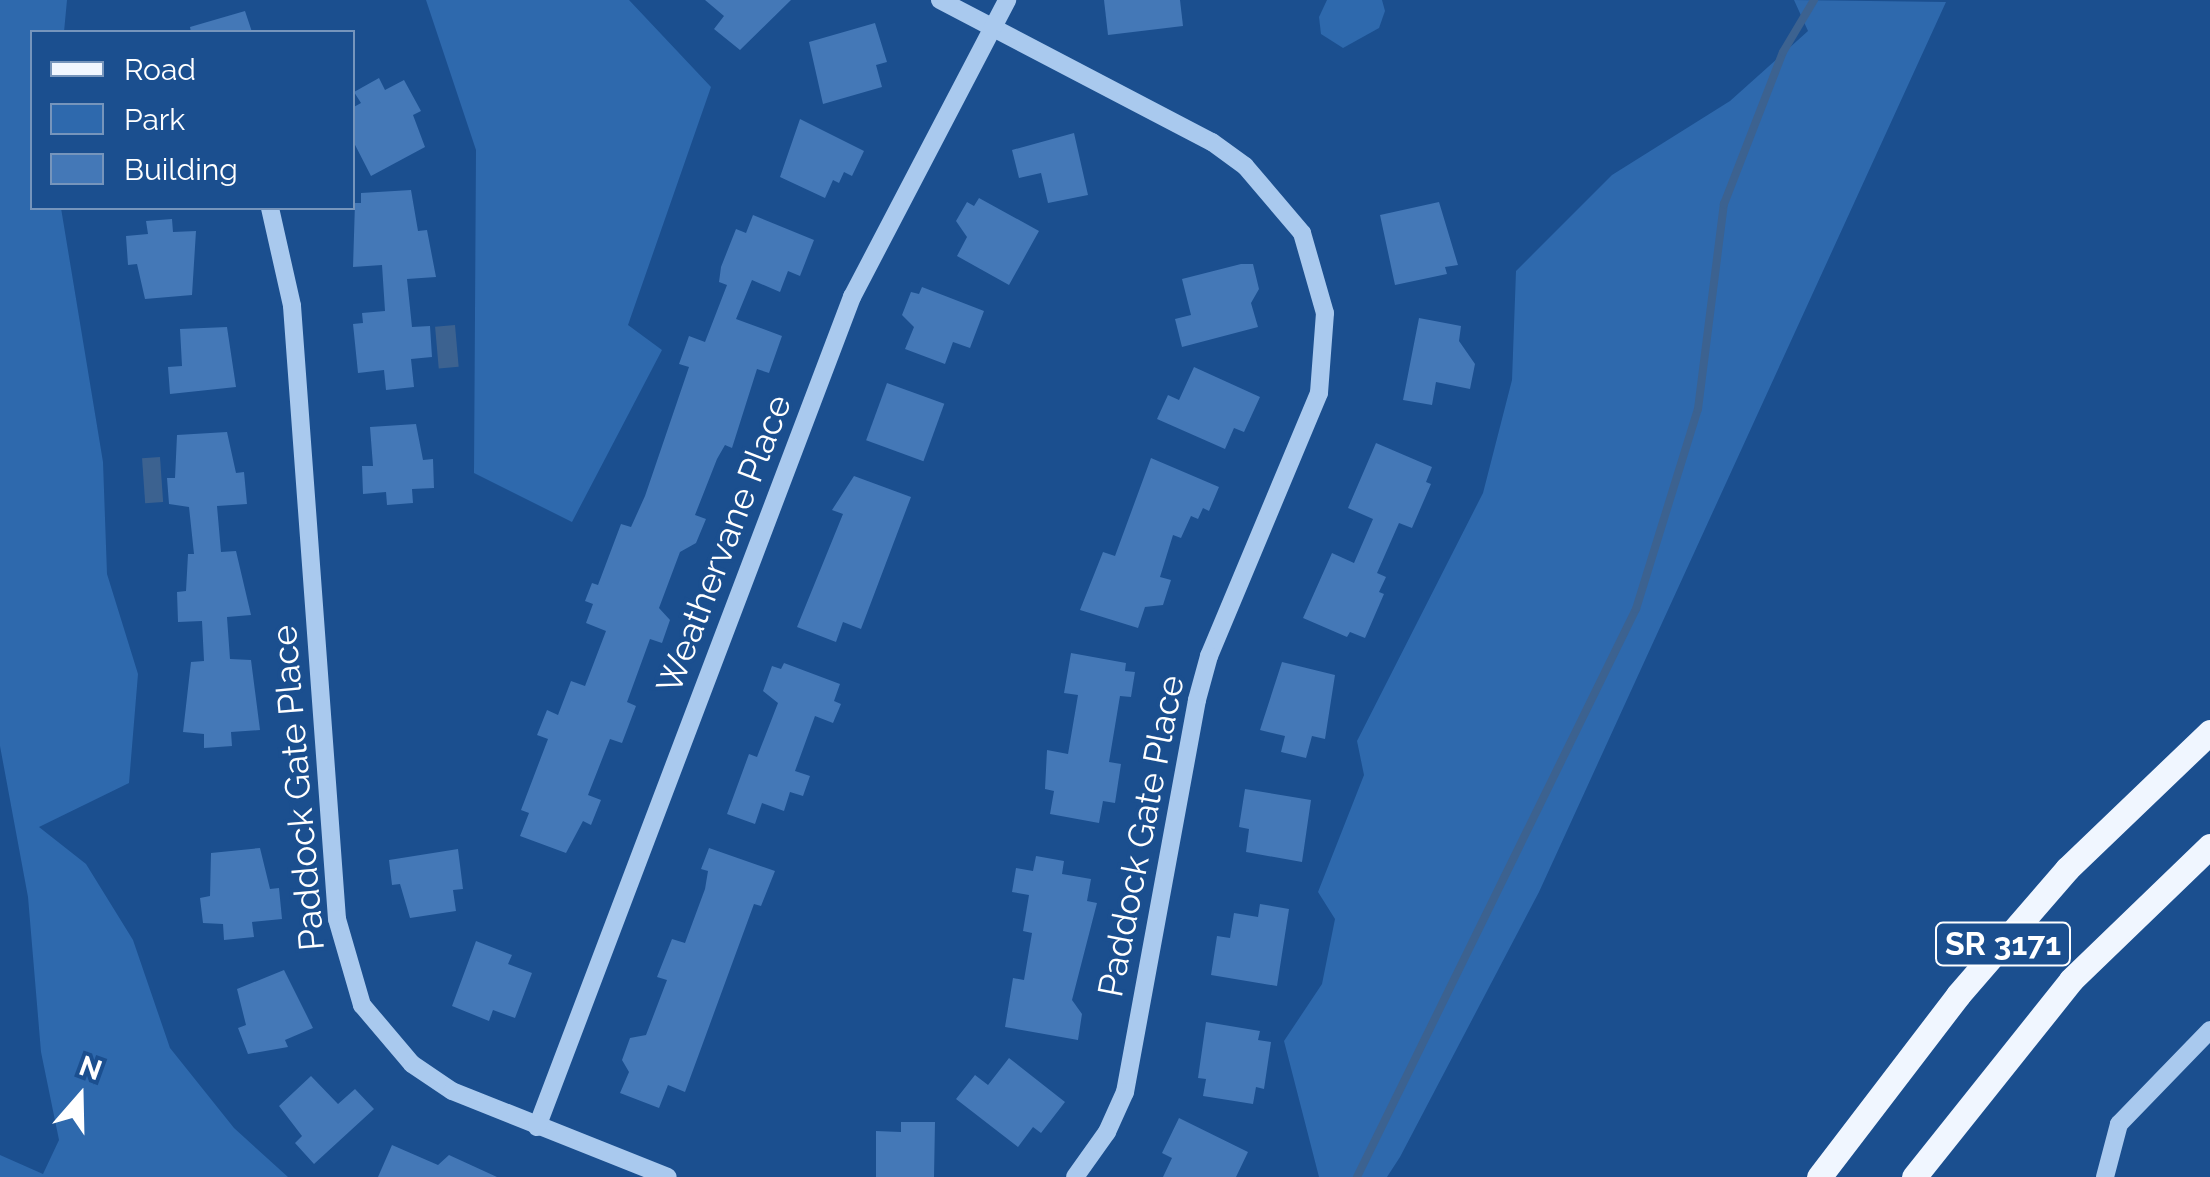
<!DOCTYPE html>
<html>
<head>
<meta charset="utf-8">
<style>
	body { margin:0 }
	#map { position:relative; width:2210px; height:1177px; overflow:hidden; background:#1b4f8f; font-family:Raleway,sans-serif }
	div>[style] { position:absolute }
	.green>* { inset:0; background:#2e69ad }
	.water>* { inset:0; background:#3c6290; transform-origin:0 0 }
	.stream>* { height:8px; margin:-4px; padding:0 4px; transform-origin:4px; border-radius:4px; background:#3c6290 }
	.building>* { inset:0; background:#4478b7; transform-origin:0 0 }
	.minor>* { height:18px; margin:-9px; padding:0 9px; transform-origin:9px; border-radius:9px; background:#a9c9ee }
	.major>* { height:25px; margin:-12.5px; padding:0 12.5px; transform-origin:12.5px; border-radius:12.5px; background:#f0f6ff }
	span { translate:-50% -50%; white-space:nowrap; text-align:center; line-height:1.15; -webkit-text-stroke:8px #1b4f8f; paint-order:stroke }
	.shield-label span { padding:2px 8px; background:#1b4f8f; border:2px solid; border-radius:8px; -webkit-text-stroke-width:0 }
	.shield-label { font-size:32px; color:#fff; font-weight:700 }
	.street-label { font-size:35px; color:#fff }
	.legend { position:absolute; left:30px; top:30px; width:325px; height:180px; box-sizing:border-box; background:#1b4f8f; border:2px solid #7695bc; margin:0; padding:12px 18px; list-style:none; font-size:30px; color:#fff }
	.legend li { display:flex; align-items:center; gap:20px; height:50px }
	.legend b { width:50px; border:2px solid #7695bc }
	.north { position:absolute; left:30px; top:1047px; width:100px; height:100px; -webkit-text-stroke:8px #1b4f8f; paint-order:stroke; rotate:20deg; font-size:28px; font-weight:700; line-height:40px; text-align:center; color:#fff }
	.north::after { content:''; display:block; margin:auto; width:35px; height:45px; background:#fff; clip-path:polygon(50% 0,100% 100%,50% 72%,0 100%) }
</style>
</head>
<body>
<div id="map">
	<div class="green">
		<div style="clip-path:polygon(0 0,67px 0,64px 32px,32px 32px,32px 208px,61px 208px,103px 462px,107px 574px,138px 674px,129px 783px,39px 827px,86px 864px,133px 940px,170px 1048px,234px 1128px,288px 1177px,0 1177px,0 1155px,43px 1174px,59px 1140px,41px 1052px,28px 897px,0 746px)"></div>
		<div style="clip-path:polygon(426px 0,629px 0,711px 87px,628px 325px,662px 350px,572px 522px,474px 473px,476px 150px)"></div>
		<div style="clip-path:polygon(1327px 0,1382px 0,1385px 11px,1379px 28px,1343px 48px,1321px 34px,1319px 17px)"></div>
		<div style="clip-path:polygon(1794px 0,1946px 2px,1539px 892px,1400px 1157px,1387px 1177px,1319px 1177px,1284px 1041px,1322px 984px,1335px 919px,1318px 892px,1364px 775px,1357px 741px,1483px 493px,1512px 380px,1516px 271px,1612px 175px,1730px 101px,1808px 31px)"></div>
	</div>
	<div class="water">
		<div style="left:455px;top:325px;width:42px;height:20px;rotate:85deg"></div>
		<div style="left:160px;top:457px;width:45px;height:18px;rotate:86deg"></div>
	</div>
	<div class="stream">
		<div style="left:1357px;top:1177px;width:633px;rotate:-63.84deg"></div>
		<div style="left:1636px;top:609px;width:209px;rotate:-72.8deg"></div>
		<div style="left:1698px;top:409px;width:207px;rotate:-82.8deg"></div>
		<div style="left:1724px;top:204px;width:163px;rotate:-68.8deg"></div>
		<div style="left:1783px;top:52px;width:61px;rotate:-59.2deg"></div>
	</div>
	<div class="building">
		<div style="clip-path:polygon(705px 0,791px 0,740px 50px,714px 29px,724px 16px)"></div>
		<div style="clip-path:polygon(1104px 0,1180px 0,1183px 26px,1108px 35px)"></div>
		<div style="clip-path:polygon(245px 11px,252px 32px,191px 32px,190px 27px)"></div>
		<div style="clip-path:polygon(875px 23px,887px 62px,876px 65px,882px 87px,823px 104px,809px 42px)"></div>
		<div style="clip-path:polygon(379px 78px,385px 90px,404px 80px,421px 111px,413px 115px,425px 147px,371px 176px,352px 139px,352px 108px,361px 103px,354px 92px)"></div>
		<div style="clip-path:polygon(800px 119px,864px 151px,852px 176px,844px 172px,839px 183px,833px 180px,825px 198px,780px 177px)"></div>
		<div style="clip-path:polygon(1074px 133px,1088px 195px,1048px 203px,1041px 173px,1019px 178px,1012px 150px)"></div>
		<div style="clip-path:polygon(411px 190px,418px 231px,427px 230px,436px 277px,407px 279px,412px 327px,430px 326px,432px 357px,411px 359px,414px 387px,386px 390px,384px 370px,358px 373px,353px 324px,363px 323px,362px 313px,385px 311px,382px 265px,353px 267px,355px 203px,361px 203px,361px 193px)"></div>
		<div style="clip-path:polygon(979px 198px,1039px 231px,1009px 285px,957px 256px,967px 237px,956px 221px,967px 202px,974px 206px)"></div>
		<div style="clip-path:polygon(1439px 202px,1458px 265px,1445px 267px,1447px 274px,1395px 285px,1380px 215px)"></div>
		<div style="clip-path:polygon(753px 215px,814px 240px,800px 276px,788px 271px,780px 292px,752px 280px,736px 319px,782px 336px,769px 373px,757px 369px,732px 448px,725px 445px,717px 459px,695px 515px,706px 519px,696px 543px,680px 552px,659px 608px,670px 620px,662px 643px,650px 639px,627px 702px,636px 706px,622px 743px,610px 739px,588px 795px,601px 800px,591px 825px,583px 821px,566px 853px,520px 836px,529px 813px,521px 810px,548px 739px,537px 735px,547px 710px,558px 715px,571px 681px,585px 686px,606px 631px,586px 623px,593px 604px,585px 601px,592px 583px,598px 585px,621px 524px,631px 527px,645px 496px,689px 367px,679px 364px,689px 336px,705px 342px,727px 285px,719px 282px,721px 267px,736px 229px,746px 233px)"></div>
		<div style="clip-path:polygon(172px 219px,173px 232px,196px 231px,192px 295px,145px 299px,137px 264px,128px 265px,126px 236px,148px 234px,146px 221px)"></div>
		<div style="clip-path:polygon(1241px 264px,1253px 264px,1259px 289px,1251px 303px,1258px 327px,1182px 347px,1175px 319px,1191px 315px,1182px 279px)"></div>
		<div style="clip-path:polygon(922px 287px,984px 311px,970px 348px,953px 342px,945px 364px,905px 349px,914px 327px,902px 315px,911px 292px,919px 294px)"></div>
		<div style="clip-path:polygon(1419px 318px,1461px 326px,1459px 341px,1475px 364px,1470px 389px,1436px 382px,1432px 405px,1403px 400px)"></div>
		<div style="clip-path:polygon(227px 327px,236px 387px,170px 394px,168px 367px,182px 366px,180px 329px)"></div>
		<div style="clip-path:polygon(1194px 367px,1260px 397px,1244px 432px,1234px 428px,1225px 449px,1157px 419px,1168px 395px,1179px 400px)"></div>
		<div style="left:887px;top:383px;width:61px;height:61px;rotate:20deg"></div>
		<div style="clip-path:polygon(416px 424px,423px 460px,433px 459px,434px 488px,412px 489px,413px 503px,387px 505px,386px 492px,363px 494px,362px 466px,373px 466px,370px 427px)"></div>
		<div style="clip-path:polygon(227px 432px,236px 473px,244px 472px,247px 504px,217px 506px,221px 552px,236px 551px,251px 615px,227px 617px,230px 659px,251px 660px,260px 730px,231px 732px,232px 746px,204px 748px,204px 734px,183px 732px,191px 662px,204px 661px,202px 621px,178px 622px,177px 592px,186px 591px,188px 554px,194px 554px,189px 507px,169px 504px,167px 478px,175px 478px,177px 435px)"></div>
		<div style="clip-path:polygon(1376px 443px,1432px 467px,1426px 482px,1431px 484px,1412px 528px,1399px 523px,1377px 573px,1386px 577px,1379px 592px,1384px 594px,1365px 638px,1350px 632px,1347px 637px,1303px 618px,1332px 553px,1354px 563px,1373px 519px,1348px 508px)"></div>
		<div style="clip-path:polygon(1151px 458px,1219px 487px,1209px 511px,1203px 508px,1198px 519px,1191px 516px,1181px 538px,1173px 535px,1160px 577px,1171px 580px,1163px 605px,1145px 607px,1138px 628px,1080px 610px,1103px 552px,1115px 556px)"></div>
		<div style="clip-path:polygon(854px 476px,911px 497px,861px 629px,843px 622px,836px 642px,797px 627px,843px 514px,832px 510px)"></div>
		<div style="clip-path:polygon(1071px 653px,1126px 663px,1125px 671px,1135px 672px,1131px 697px,1120px 696px,1109px 762px,1121px 764px,1115px 803px,1103px 801px,1099px 823px,1050px 814px,1054px 791px,1045px 789px,1047px 750px,1068px 754px,1078px 695px,1064px 693px)"></div>
		<div style="clip-path:polygon(1282px 662px,1335px 675px,1325px 739px,1312px 736px,1306px 758px,1281px 752px,1285px 736px,1260px 730px)"></div>
		<div style="clip-path:polygon(784px 663px,840px 684px,834px 701px,841px 704px,833px 723px,815px 716px,795px 771px,810px 776px,803px 796px,790px 792px,784px 811px,762px 803px,755px 824px,727px 814px,749px 754px,757px 757px,778px 703px,763px 691px,772px 666px,781px 669px)"></div>
		<div style="clip-path:polygon(1245px 789px,1311px 800px,1302px 862px,1246px 852px,1249px 829px,1239px 827px)"></div>
		<div style="clip-path:polygon(260px 848px,270px 889px,279px 888px,282px 919px,252px 922px,254px 937px,224px 940px,223px 924px,203px 923px,200px 898px,210px 896px,211px 853px)"></div>
		<div style="clip-path:polygon(709px 848px,775px 871px,761px 906px,754px 904px,685px 1092px,668px 1085px,659px 1108px,620px 1093px,629px 1072px,622px 1060px,630px 1038px,646px 1035px,667px 980px,657px 977px,672px 939px,685px 943px,705px 889px,708px 871px,701px 869px)"></div>
		<div style="clip-path:polygon(458px 849px,463px 889px,453px 890px,456px 911px,410px 918px,400px 884px,392px 885px,389px 860px)"></div>
		<div style="clip-path:polygon(1036px 856px,1064px 861px,1062px 874px,1091px 879px,1087px 901px,1097px 903px,1072px 1000px,1082px 1014px,1078px 1040px,1005px 1027px,1013px 978px,1024px 980px,1032px 933px,1023px 931px,1029px 895px,1012px 892px,1016px 868px,1033px 871px)"></div>
		<div style="clip-path:polygon(1260px 904px,1289px 909px,1277px 986px,1211px 975px,1217px 936px,1230px 938px,1234px 913px,1258px 917px)"></div>
		<div style="clip-path:polygon(476px 941px,512px 955px,508px 964px,532px 973px,515px 1018px,493px 1010px,489px 1021px,452px 1006px)"></div>
		<div style="clip-path:polygon(284px 970px,313px 1028px,285px 1040px,288px 1047px,248px 1054px,238px 1028px,246px 1025px,237px 989px)"></div>
		<div style="clip-path:polygon(1206px 1022px,1260px 1031px,1258px 1040px,1271px 1042px,1264px 1089px,1256px 1087px,1253px 1104px,1203px 1096px,1206px 1079px,1198px 1078px)"></div>
		<div style="clip-path:polygon(1009px 1058px,1065px 1102px,1041px 1133px,1033px 1127px,1018px 1147px,956px 1099px,975px 1075px,988px 1085px)"></div>
		<div style="clip-path:polygon(311px 1076px,338px 1104px,355px 1089px,374px 1109px,314px 1164px,295px 1143px,302px 1136px,279px 1106px)"></div>
		<div style="clip-path:polygon(1179px 1118px,1248px 1152px,1236px 1177px,1163px 1177px,1172px 1158px,1162px 1153px)"></div>
		<div style="clip-path:polygon(901px 1122px,935px 1122px,934px 1177px,876px 1177px,876px 1131px,901px 1132px)"></div>
		<div style="clip-path:polygon(392px 1145px,438px 1165px,449px 1155px,497px 1177px,378px 1177px)"></div>
	</div>
	<div class="minor">
		<div style="left:940px;top:0;width:307px;rotate:27.6deg"></div>
		<div style="left:1212px;top:142px;width:41px;rotate:36deg"></div>
		<div style="left:1245px;top:166px;width:88px;rotate:49.6deg"></div>
		<div style="left:1302px;top:233px;width:83px;rotate:74deg"></div>
		<div style="left:1325px;top:313px;width:80px;rotate:94.3deg"></div>
		<div style="left:1319px;top:393px;width:285px;rotate:112.7deg"></div>
		<div style="left:1209px;top:656px;width:46px;rotate:105.3deg"></div>
		<div style="left:1197px;top:700px;width:399px;rotate:100.4deg"></div>
		<div style="left:1125px;top:1092px;width:44px;rotate:114.2deg"></div>
		<div style="left:1107px;top:1132px;width:55px;rotate:125.4deg"></div>
		<div style="left:270px;top:208px;width:100px;rotate:77.3deg"></div>
		<div style="left:292px;top:306px;width:615px;rotate:85.8deg"></div>
		<div style="left:337px;top:919px;width:90px;rotate:73.8deg"></div>
		<div style="left:362px;top:1005px;width:77px;rotate:49.7deg"></div>
		<div style="left:412px;top:1064px;width:48px;rotate:34deg"></div>
		<div style="left:452px;top:1091px;width:232px;rotate:21.7deg"></div>
		<div style="left:537px;top:1127px;width:888px;rotate:-69.22deg"></div>
		<div style="left:852px;top:297px;width:335px;rotate:-62.4deg"></div>
		<div style="left:2105px;top:1177px;width:55px;rotate:-75.2deg"></div>
		<div style="left:2119px;top:1124px;width:131px;rotate:-45.9deg"></div>
	</div>
	<div class="major">
		<div style="left:1819px;top:1177px;width:229px;rotate:-52.6deg"></div>
		<div style="left:1958px;top:995px;width:167px;rotate:-49.1deg"></div>
		<div style="left:2067px;top:869px;width:198px;rotate:-43.8deg"></div>
		<div style="left:1914px;top:1177px;width:252px;rotate:-51.4deg"></div>
		<div style="left:2071px;top:980px;width:193px;rotate:-44deg"></div>
	</div>
	<div class="shield-label">
		<span style="left:2003px;top:944px">SR 3171</span>
	</div>
	<div class="street-label">
		<span style="left:724px;top:544px;rotate:-69deg">Weathervane Place</span>
		<span style="left:298px;top:788px;rotate:-95deg">Paddock Gate Place</span>
		<span style="left:1141px;top:836px;rotate:-79deg">Paddock Gate Place</span>
	</div>
	<ul class="legend">
	<li><b style="height:12px;background:#f0f6ff"></b>Road</li>
	<li><b style="height:28px;background:#2e69ad"></b>Park</li>
	<li><b style="height:28px;background:#4478b7"></b>Building</li>
	</ul>
	<div class="north">N</div>
</div>
</body>
</html>
